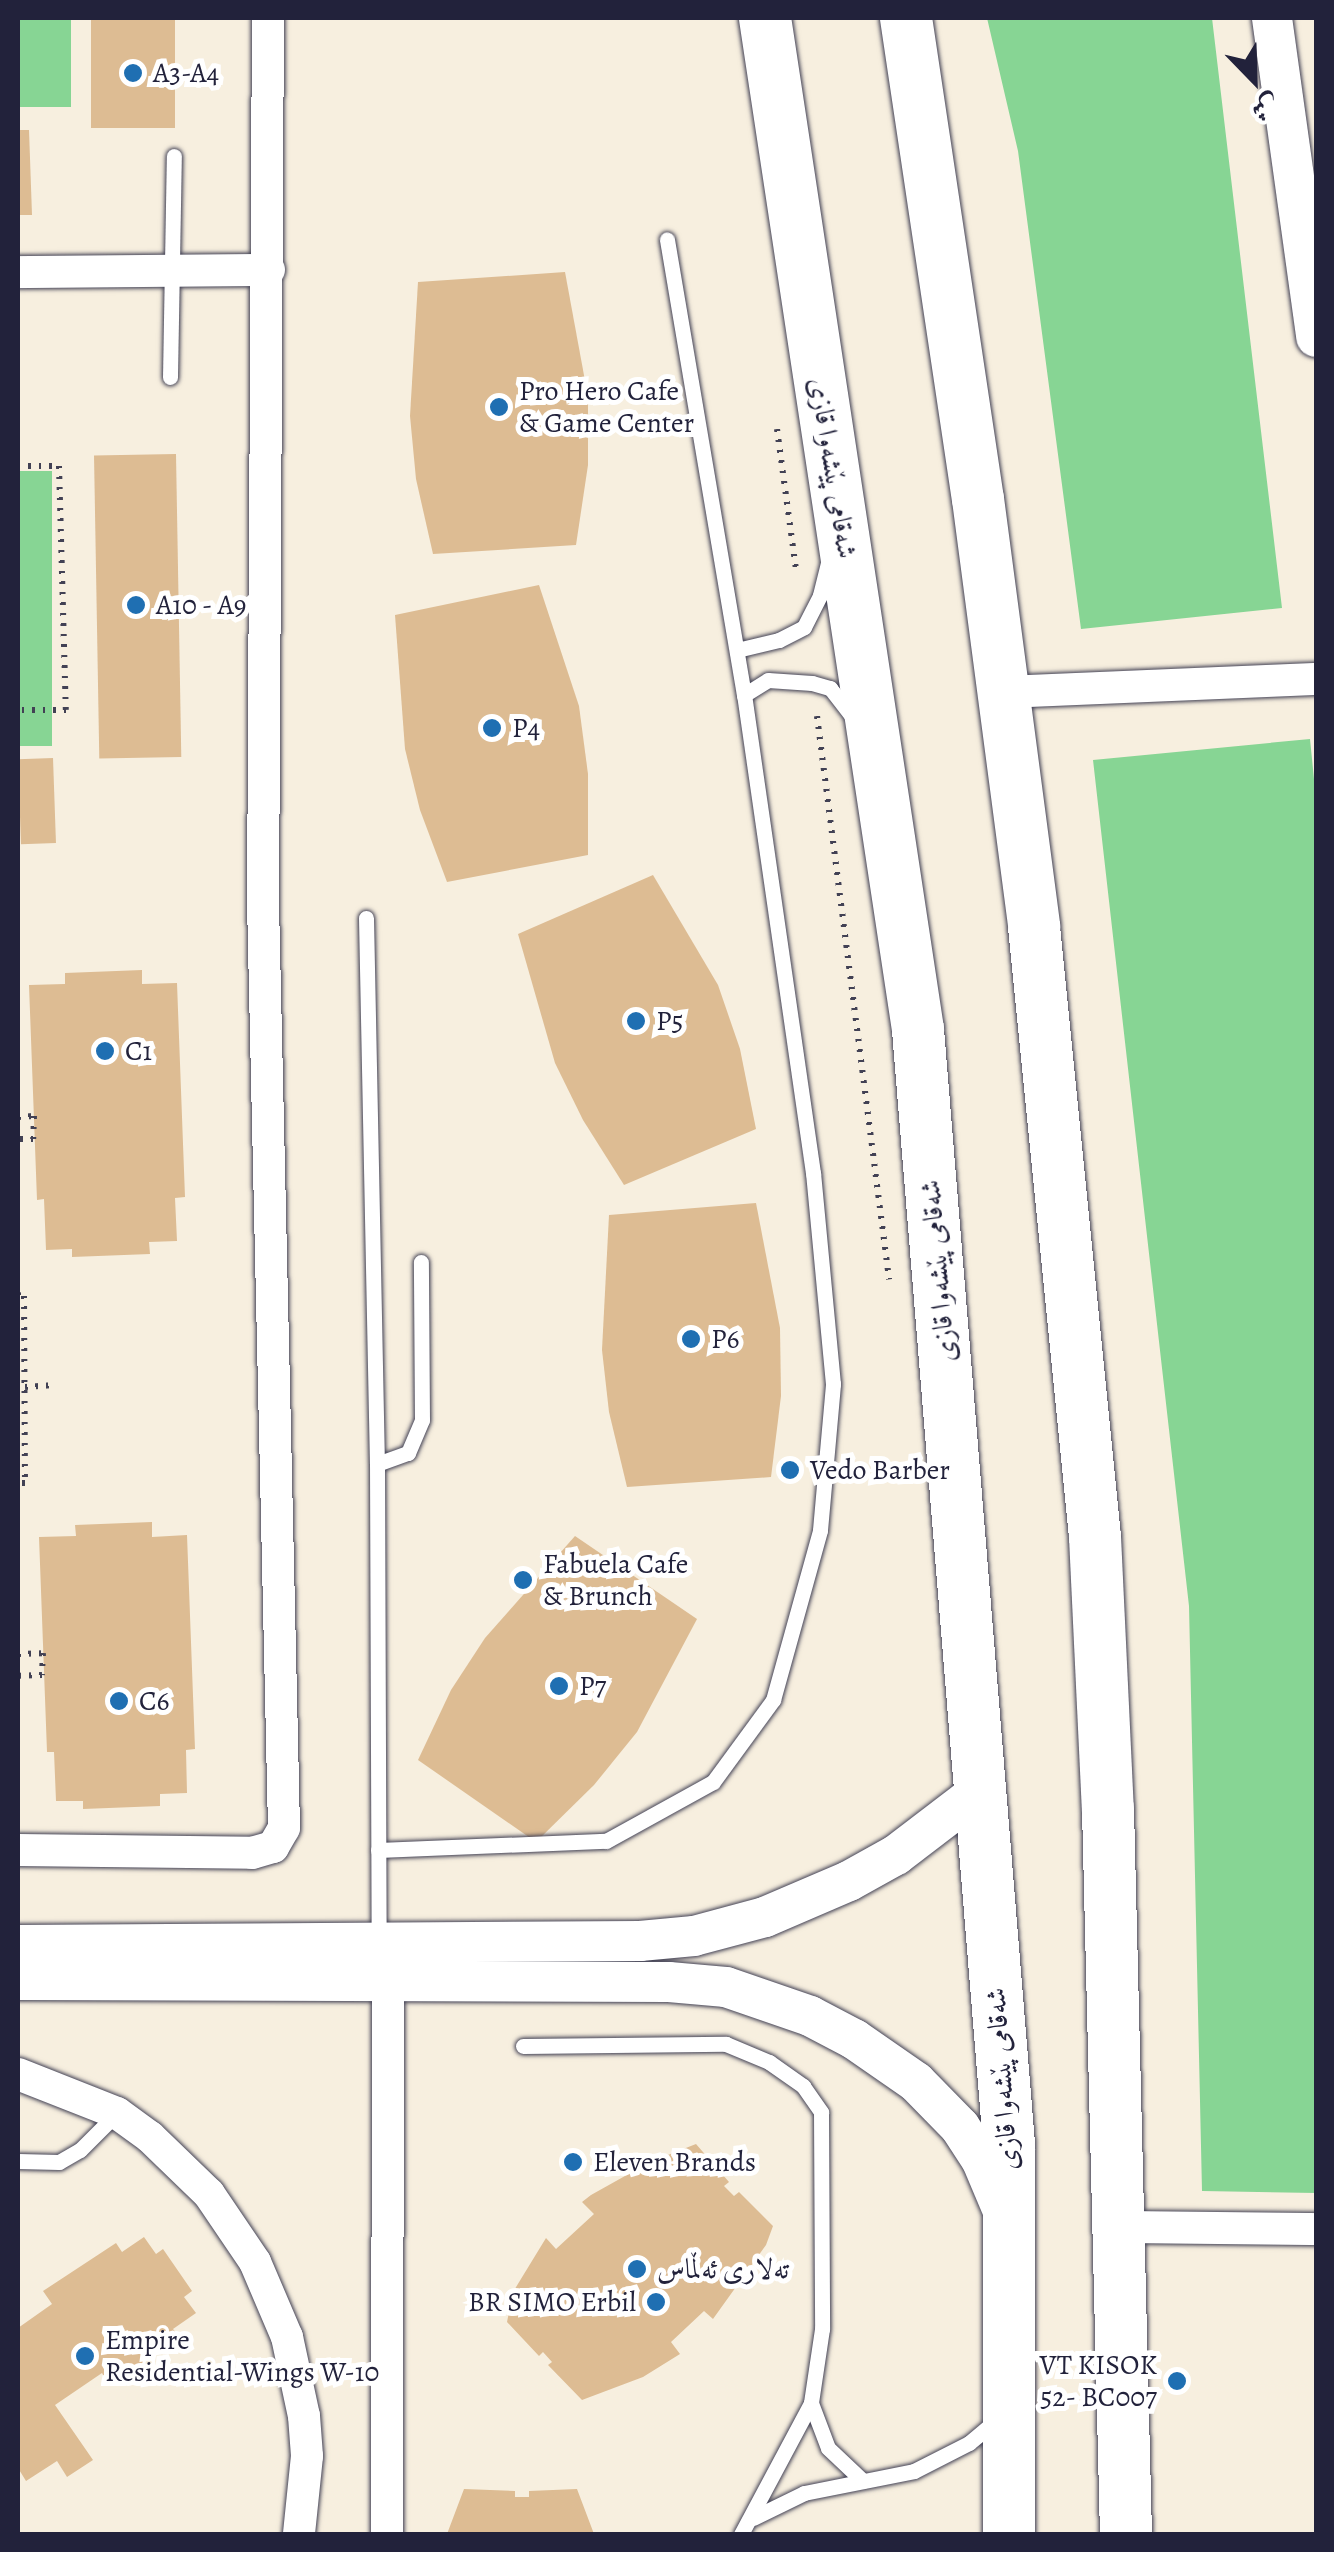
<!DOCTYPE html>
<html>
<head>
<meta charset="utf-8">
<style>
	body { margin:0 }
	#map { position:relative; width:1334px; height:2552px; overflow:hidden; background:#f7efdf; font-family:Alegreya,Amiri,serif }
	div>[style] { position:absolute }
	.green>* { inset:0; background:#87d594; transform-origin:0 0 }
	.building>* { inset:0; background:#ddbc93; transform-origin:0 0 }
	.path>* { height:6px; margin-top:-3px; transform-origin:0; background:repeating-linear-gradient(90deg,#424154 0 2.5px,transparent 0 10.5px) }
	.roads { filter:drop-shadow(0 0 2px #424154) drop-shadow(0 0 2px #424154) }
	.service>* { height:15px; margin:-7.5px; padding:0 7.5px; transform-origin:7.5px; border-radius:7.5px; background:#fff }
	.minor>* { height:32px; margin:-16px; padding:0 16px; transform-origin:16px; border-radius:16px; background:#fff }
	.tertiary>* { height:40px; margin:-20px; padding:0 20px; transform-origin:20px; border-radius:20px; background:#fff }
	.trunk>* { height:52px; margin:-26px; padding:0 26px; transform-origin:26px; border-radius:26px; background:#fff }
	.dots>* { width:28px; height:28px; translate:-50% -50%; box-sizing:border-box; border:5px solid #fff; border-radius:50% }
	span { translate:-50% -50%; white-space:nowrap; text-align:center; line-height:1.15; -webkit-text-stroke:10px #fff; paint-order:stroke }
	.poi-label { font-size:28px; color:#22223b }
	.left { translate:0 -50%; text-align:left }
	.right { translate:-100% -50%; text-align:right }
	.street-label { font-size:28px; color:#22223b }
	.frame { position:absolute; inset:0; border:20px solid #22223b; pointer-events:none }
	.north { position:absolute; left:1204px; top:30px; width:100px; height:100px; -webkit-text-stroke:8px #fff; paint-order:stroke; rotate:157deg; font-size:28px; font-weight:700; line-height:40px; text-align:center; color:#22223b }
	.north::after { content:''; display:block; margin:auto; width:35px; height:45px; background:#22223b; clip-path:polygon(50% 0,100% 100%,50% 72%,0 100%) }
</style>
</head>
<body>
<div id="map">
	<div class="green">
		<div style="left:18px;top:18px;width:53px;height:89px"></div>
		<div style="clip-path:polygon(987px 18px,1212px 18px,1282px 608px,1081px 629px,1018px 151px)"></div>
		<div style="left:18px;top:471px;width:34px;height:275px"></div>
		<div style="clip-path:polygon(1310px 739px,1316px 799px,1316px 2193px,1202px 2191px,1189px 1606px,1093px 760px)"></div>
	</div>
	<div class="building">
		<div style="left:91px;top:18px;width:84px;height:110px"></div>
		<div style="clip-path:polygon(18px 130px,29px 130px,32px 215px,18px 215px)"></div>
		<div style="clip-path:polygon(565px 272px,588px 397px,588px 465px,576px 545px,433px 554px,416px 479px,410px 416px,418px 282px)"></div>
		<div style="left:176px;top:454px;width:303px;height:82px;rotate:89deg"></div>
		<div style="clip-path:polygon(539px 585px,579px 706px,588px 774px,588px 855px,447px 882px,420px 810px,405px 749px,395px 615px)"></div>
		<div style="left:53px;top:758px;width:85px;height:35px;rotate:88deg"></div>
		<div style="clip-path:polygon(653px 875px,718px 985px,740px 1049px,756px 1129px,624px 1185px,583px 1120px,555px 1063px,518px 934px)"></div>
		<div style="clip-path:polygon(142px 970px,142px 984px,177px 983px,185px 1197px,175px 1198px,177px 1241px,149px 1242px,150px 1254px,72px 1257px,72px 1249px,46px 1250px,44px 1199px,37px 1200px,29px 985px,65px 984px,65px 973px)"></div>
		<div style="clip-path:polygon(756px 1203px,780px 1328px,781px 1396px,771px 1477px,627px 1487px,609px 1412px,602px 1350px,609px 1215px)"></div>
		<div style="clip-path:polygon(152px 1522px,152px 1537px,187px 1535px,195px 1749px,186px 1750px,187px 1793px,160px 1794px,160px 1806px,83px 1809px,83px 1801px,56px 1801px,54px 1752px,47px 1752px,39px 1537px,76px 1536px,75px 1525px)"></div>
		<div style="clip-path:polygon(575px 1536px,697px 1619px,637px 1732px,594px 1785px,536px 1842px,418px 1760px,451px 1690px,485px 1638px)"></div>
		<div style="clip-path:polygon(696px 2144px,729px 2182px,724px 2186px,734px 2196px,739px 2192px,773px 2226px,766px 2245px,713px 2319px,704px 2311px,671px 2342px,680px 2354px,643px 2377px,582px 2400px,548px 2365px,552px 2362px,543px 2352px,539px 2356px,507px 2322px,513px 2292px,546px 2238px,556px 2249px,594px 2214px,582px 2202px,591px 2195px,650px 2162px)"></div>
		<div style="clip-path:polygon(144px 2237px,156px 2254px,163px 2249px,192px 2291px,184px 2297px,196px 2313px,173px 2329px,180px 2338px,109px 2385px,102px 2373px,55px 2405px,93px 2460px,67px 2477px,57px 2461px,26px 2481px,18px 2468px,18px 2328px,52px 2304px,43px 2291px,116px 2243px,122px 2252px)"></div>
		<div style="clip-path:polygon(464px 2489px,515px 2491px,515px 2497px,529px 2497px,529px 2491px,577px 2489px,594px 2534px,447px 2534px)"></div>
	</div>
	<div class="path">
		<div style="left:777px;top:429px;width:142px;rotate:82.3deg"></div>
		<div style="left:18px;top:466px;width:41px"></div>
		<div style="left:59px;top:466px;width:244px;rotate:88.4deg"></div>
		<div style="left:66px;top:710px;width:48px;rotate:180deg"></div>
		<div style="left:817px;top:716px;width:568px;rotate:82.71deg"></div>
		<div style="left:18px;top:1117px;width:16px;rotate:-4deg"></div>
		<div style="left:34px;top:1116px;width:23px;rotate:92deg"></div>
		<div style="left:33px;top:1139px;width:15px;rotate:180deg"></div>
		<div style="left:18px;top:1295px;width:6px;rotate:9deg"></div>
		<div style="left:24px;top:1296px;width:187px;rotate:89.7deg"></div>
		<div style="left:25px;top:1483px;width:7px;rotate:180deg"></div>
		<div style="left:25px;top:1387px;width:26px;rotate:-4deg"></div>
		<div style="left:18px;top:1654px;width:25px;rotate:-2deg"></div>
		<div style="left:43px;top:1653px;width:22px;rotate:93deg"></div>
		<div style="left:42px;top:1675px;width:24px;rotate:178deg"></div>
	</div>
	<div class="roads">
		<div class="service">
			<div style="left:170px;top:377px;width:221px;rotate:-89deg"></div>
			<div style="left:737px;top:650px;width:43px;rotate:-13.4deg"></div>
			<div style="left:779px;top:640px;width:28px;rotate:-27deg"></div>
			<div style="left:804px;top:627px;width:36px;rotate:-63deg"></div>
			<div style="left:820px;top:595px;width:36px;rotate:-76deg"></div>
			<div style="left:744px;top:695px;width:28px;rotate:-32deg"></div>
			<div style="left:768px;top:680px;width:44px;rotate:3.9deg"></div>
			<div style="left:812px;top:683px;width:19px;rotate:16deg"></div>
			<div style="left:830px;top:688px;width:34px;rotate:52deg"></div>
			<div style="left:366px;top:918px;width:546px;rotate:88.85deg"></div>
			<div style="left:377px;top:1464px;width:462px;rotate:89.8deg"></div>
			<div style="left:377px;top:1464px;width:33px;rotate:-20deg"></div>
			<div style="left:408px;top:1453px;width:36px;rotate:-67deg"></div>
			<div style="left:422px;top:1420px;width:158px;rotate:-90.4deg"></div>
			<div style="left:378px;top:1850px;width:228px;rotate:-2.3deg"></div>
			<div style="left:606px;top:1841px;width:122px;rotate:-28.9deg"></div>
			<div style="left:713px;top:1782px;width:102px;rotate:-53.8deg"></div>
			<div style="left:773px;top:1700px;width:176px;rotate:-74.5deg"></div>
			<div style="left:820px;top:1530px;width:147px;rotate:-84.9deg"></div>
			<div style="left:833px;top:1384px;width:212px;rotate:-95.4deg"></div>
			<div style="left:813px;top:1173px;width:483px;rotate:-98.2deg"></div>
			<div style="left:744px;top:695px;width:462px;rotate:-99.6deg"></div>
			<div style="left:523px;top:2046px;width:203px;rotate:-0.6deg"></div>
			<div style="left:726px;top:2044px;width:47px;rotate:22.7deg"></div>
			<div style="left:769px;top:2062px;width:42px;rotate:35.2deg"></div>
			<div style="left:803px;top:2086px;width:32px;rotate:55deg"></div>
			<div style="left:821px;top:2112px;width:217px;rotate:89.7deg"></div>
			<div style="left:822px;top:2329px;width:75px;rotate:98.5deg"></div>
			<div style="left:811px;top:2403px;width:149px;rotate:118.1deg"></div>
			<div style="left:18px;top:2161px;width:41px;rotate:1.4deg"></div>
			<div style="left:59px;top:2162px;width:24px;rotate:-30deg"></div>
			<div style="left:80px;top:2150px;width:52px;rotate:-45deg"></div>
			<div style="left:811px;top:2403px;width:48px;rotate:69.3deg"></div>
			<div style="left:828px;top:2448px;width:48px;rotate:43.3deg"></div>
			<div style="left:753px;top:2518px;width:57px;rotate:-26.1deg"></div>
			<div style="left:804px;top:2493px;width:112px;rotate:-11.3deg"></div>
			<div style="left:914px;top:2471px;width:62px;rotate:-27deg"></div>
			<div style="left:969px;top:2443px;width:35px;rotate:-40deg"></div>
		</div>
		<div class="minor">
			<div style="left:18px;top:272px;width:251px;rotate:-0.5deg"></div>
			<div style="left:1003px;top:692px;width:313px;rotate:-2.4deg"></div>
			<div style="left:18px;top:1850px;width:234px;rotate:0.7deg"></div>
			<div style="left:252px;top:1853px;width:22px;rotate:-16deg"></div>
			<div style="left:273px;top:1847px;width:22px;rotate:-60deg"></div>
			<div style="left:284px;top:1828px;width:922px;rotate:-91.3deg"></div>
			<div style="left:263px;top:906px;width:888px;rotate:-89.68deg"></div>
			<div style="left:18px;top:2074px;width:106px;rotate:21.5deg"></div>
			<div style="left:117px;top:2113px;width:41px;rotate:36deg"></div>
			<div style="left:150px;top:2137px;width:82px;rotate:44deg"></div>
			<div style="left:209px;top:2194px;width:82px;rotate:55.9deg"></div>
			<div style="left:255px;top:2262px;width:82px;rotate:66.9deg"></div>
			<div style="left:287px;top:2337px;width:81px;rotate:77.9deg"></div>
			<div style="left:304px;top:2416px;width:40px;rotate:85.7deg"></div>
			<div style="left:307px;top:2456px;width:78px;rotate:95.9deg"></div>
			<div style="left:1119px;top:2227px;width:197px;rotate:0.6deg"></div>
			<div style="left:387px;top:2534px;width:555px;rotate:-89.9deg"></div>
		</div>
		<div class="tertiary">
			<div style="left:1272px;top:18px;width:322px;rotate:82.1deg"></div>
			<div style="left:18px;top:1945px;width:622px;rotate:-0.37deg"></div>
			<div style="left:640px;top:1941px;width:54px;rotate:-5.3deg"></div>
			<div style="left:694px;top:1936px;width:73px;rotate:-15deg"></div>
			<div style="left:765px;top:1917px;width:91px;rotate:-23.2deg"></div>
			<div style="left:849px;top:1881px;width:54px;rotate:-29deg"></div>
			<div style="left:896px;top:1855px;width:107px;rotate:-37.4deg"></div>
			<div style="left:18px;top:1980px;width:651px;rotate:0.18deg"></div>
			<div style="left:669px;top:1982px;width:57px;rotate:5deg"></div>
			<div style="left:726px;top:1987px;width:89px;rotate:19deg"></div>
			<div style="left:810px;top:2016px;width:50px;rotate:27.6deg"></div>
			<div style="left:854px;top:2039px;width:75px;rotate:34.7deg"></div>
			<div style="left:916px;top:2082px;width:63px;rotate:45.6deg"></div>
			<div style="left:960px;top:2127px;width:38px;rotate:57deg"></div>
			<div style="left:981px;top:2159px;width:56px;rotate:67.1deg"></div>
		</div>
		<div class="trunk">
			<div style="left:765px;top:18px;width:1024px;rotate:81.4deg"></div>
			<div style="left:918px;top:1030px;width:1119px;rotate:85.33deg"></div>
			<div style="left:1009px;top:2145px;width:389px;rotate:90deg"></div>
			<div style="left:906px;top:18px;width:486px;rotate:81.5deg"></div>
			<div style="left:978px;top:499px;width:432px;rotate:82.5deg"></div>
			<div style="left:1034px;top:927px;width:613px;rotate:84.29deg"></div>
			<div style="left:1095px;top:1537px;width:272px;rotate:87.3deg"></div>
			<div style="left:1108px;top:1809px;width:725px;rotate:88.58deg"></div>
		</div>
	</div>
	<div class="dots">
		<div style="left:133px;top:73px;background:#1f6fb2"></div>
		<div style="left:499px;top:407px;background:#1f6fb2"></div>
		<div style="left:136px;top:605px;background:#1f6fb2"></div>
		<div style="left:492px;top:728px;background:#1f6fb2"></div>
		<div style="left:636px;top:1021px;background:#1f6fb2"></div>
		<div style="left:105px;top:1051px;background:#1f6fb2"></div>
		<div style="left:691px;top:1339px;background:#1f6fb2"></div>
		<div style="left:790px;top:1470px;background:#1f6fb2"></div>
		<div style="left:523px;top:1580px;background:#1f6fb2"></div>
		<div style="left:559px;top:1686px;background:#1f6fb2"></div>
		<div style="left:119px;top:1701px;background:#1f6fb2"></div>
		<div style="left:573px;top:2162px;background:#1f6fb2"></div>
		<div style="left:637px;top:2269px;background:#1f6fb2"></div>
		<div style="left:656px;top:2302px;background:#1f6fb2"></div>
		<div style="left:85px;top:2356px;background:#1f6fb2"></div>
		<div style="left:1177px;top:2381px;background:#1f6fb2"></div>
	</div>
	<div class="poi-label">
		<span class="left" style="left:153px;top:73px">A3-A4</span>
		<span class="left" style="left:519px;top:407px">Pro Hero Cafe<br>&amp; Game Center</span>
		<span class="left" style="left:156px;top:605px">A10 - A9</span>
		<span class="left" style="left:512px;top:728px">P4</span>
		<span class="left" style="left:656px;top:1021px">P5</span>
		<span class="left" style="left:125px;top:1051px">C1</span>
		<span class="left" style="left:711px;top:1339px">P6</span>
		<span class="left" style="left:810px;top:1470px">Vedo Barber</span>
		<span class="left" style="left:543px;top:1580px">Fabuela Cafe<br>&amp; Brunch</span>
		<span class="left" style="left:579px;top:1686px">P7</span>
		<span class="left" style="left:139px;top:1701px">C6</span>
		<span class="left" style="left:593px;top:2162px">Eleven Brands</span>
		<span class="left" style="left:657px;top:2269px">تەلاری ئەڵماس</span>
		<span class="right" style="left:636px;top:2302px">BR SIMO Erbil</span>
		<span class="left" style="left:105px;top:2356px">Empire<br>Residential-Wings W-10</span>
		<span class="right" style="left:1157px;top:2381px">VT KISOK<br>52- BC007</span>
	</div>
	<div class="street-label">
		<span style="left:833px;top:468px;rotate:81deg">شەقامی پێشەوا قازی</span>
		<span style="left:938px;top:1271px;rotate:-95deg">شەقامی پێشەوا قازی</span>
		<span style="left:1002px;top:2079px;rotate:-94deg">شەقامی پێشەوا قازی</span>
	</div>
	<div class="frame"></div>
	<div class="north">ش</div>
</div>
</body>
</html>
